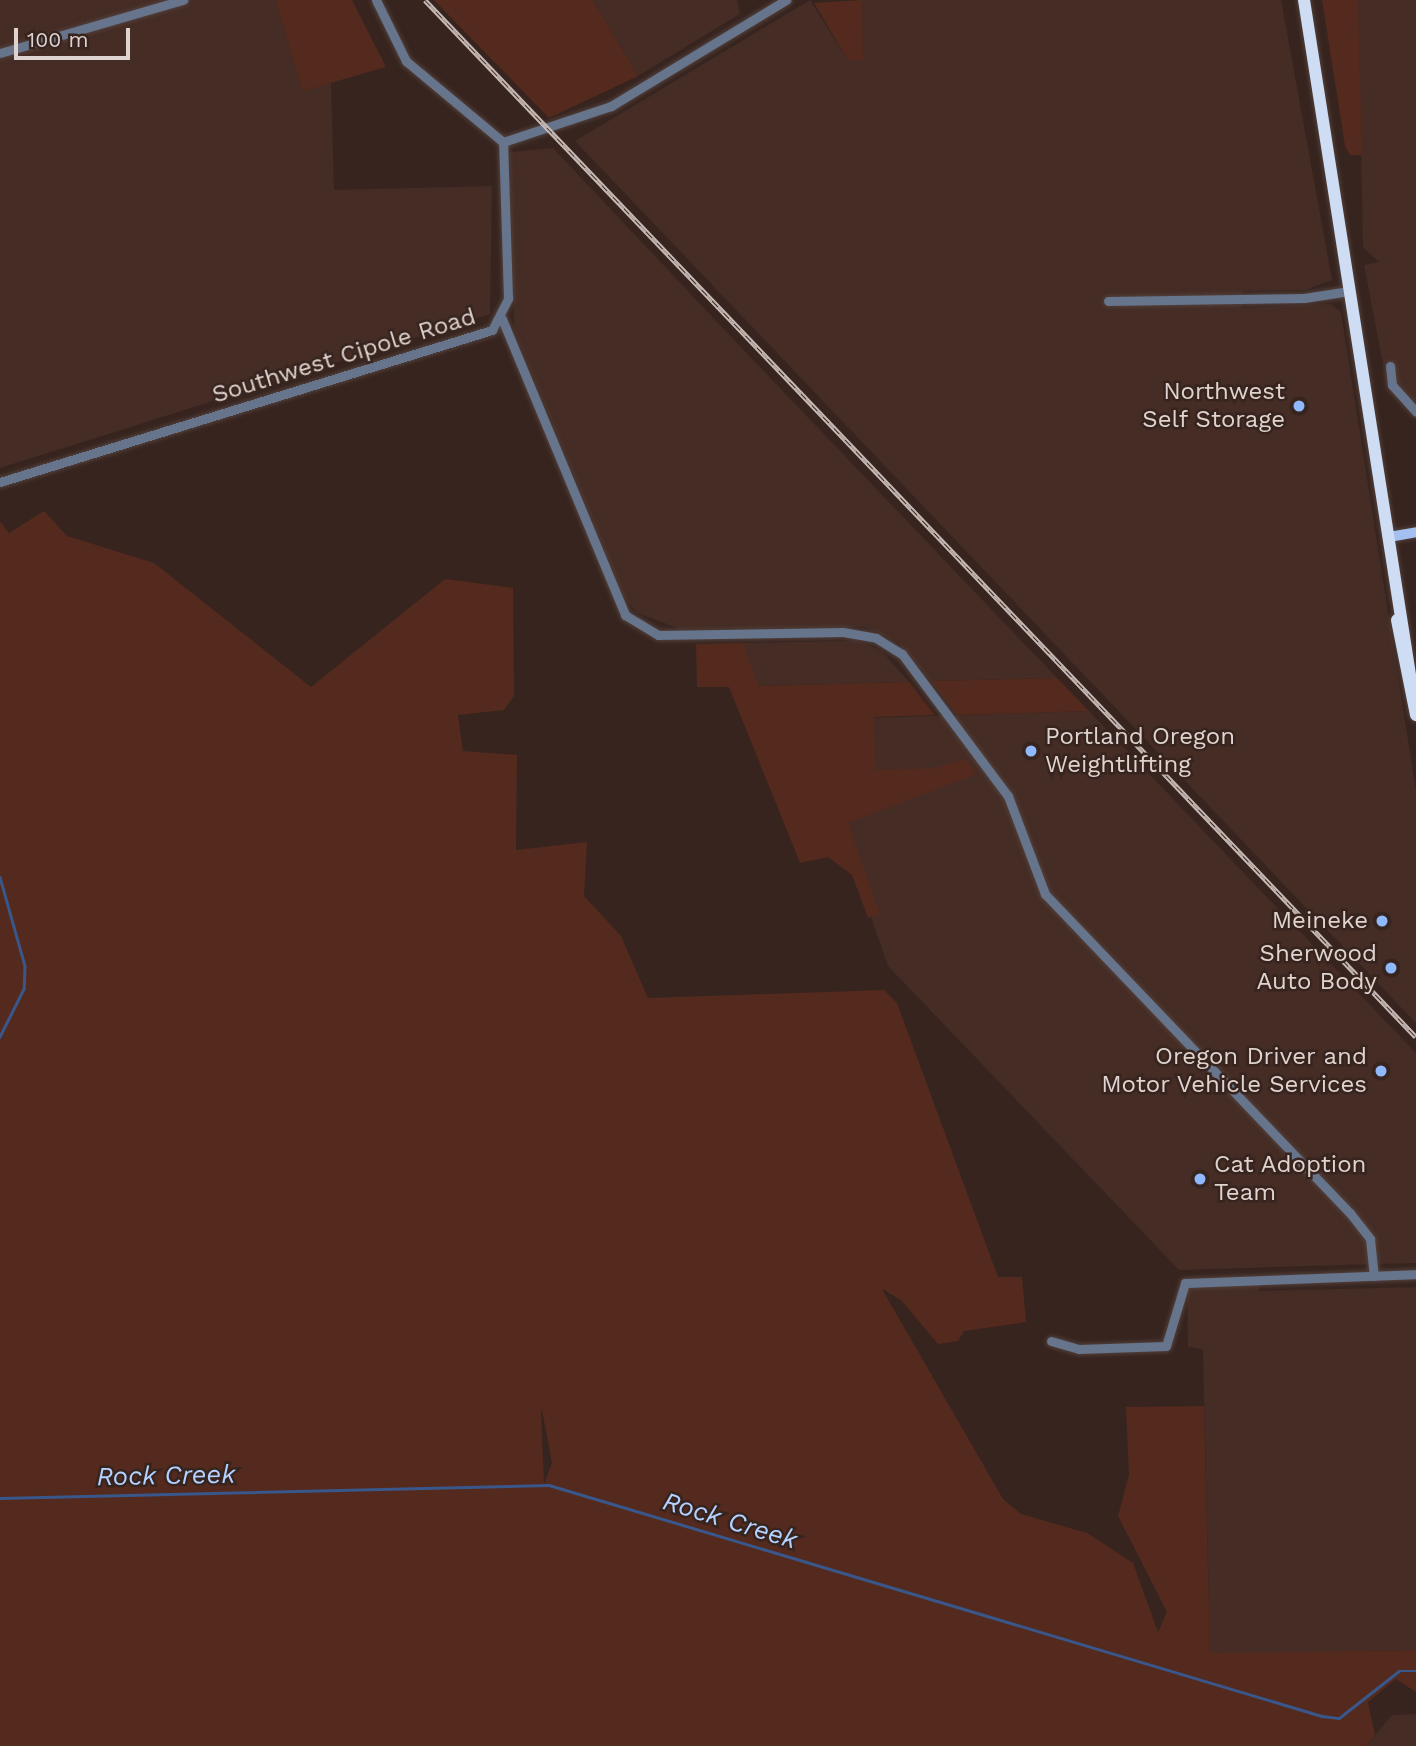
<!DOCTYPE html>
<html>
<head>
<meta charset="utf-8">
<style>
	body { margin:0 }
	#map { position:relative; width:1416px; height:1746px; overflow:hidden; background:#37241f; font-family:"Work Sans",sans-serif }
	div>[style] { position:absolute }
	.built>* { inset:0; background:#452c25 }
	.green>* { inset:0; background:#532a1d }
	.stream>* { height:2.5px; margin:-1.25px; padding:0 1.25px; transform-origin:1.25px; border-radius:1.25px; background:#39578a }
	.roads { filter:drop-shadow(0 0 2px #52403b) drop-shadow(0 0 2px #52403b) }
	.minor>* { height:9px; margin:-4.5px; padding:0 4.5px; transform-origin:4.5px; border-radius:4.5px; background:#66748c }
	.major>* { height:10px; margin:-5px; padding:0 5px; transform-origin:5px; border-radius:5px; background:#a2c0f0 }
	.highway>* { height:12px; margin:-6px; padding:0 6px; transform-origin:6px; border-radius:6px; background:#ceddf4 }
	.rail>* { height:5px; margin-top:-2.5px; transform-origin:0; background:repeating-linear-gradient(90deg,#37241f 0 8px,#c7bab6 0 16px); box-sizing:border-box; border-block:2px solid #c7bab6 }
	.dots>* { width:19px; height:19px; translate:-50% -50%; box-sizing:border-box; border:4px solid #37241f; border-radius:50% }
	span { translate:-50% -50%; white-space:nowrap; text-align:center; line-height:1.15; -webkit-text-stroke:5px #37241f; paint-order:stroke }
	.street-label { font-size:24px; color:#dfd3cf }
	.poi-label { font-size:24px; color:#dfd3cf }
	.right { translate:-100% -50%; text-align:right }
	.left { translate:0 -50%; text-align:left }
	.water-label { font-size:26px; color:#b4d1ff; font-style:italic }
	.scale { position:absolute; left:14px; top:28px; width:116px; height:32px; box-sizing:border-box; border:4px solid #dfd3cf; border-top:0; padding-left:9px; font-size:21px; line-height:24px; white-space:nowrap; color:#dfd3cf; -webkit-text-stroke:5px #37241f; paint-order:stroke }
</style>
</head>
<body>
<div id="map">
	<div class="built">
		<div style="clip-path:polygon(0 0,275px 0,303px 90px,331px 83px,334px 190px,492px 186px,490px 314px,0 468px)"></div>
		<div style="clip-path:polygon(593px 0,737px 0,740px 14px,638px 76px)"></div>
		<div style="clip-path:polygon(810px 0,848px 60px,863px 60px,862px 0,1281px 0,1332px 280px,1305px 290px,1242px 291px,1242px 308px,1331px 304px,1341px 312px,1416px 791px,1416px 1023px,575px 141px)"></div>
		<div style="clip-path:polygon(1358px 0,1416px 0,1416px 404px,1383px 364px,1364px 265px,1379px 262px,1363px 247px)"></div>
		<div style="clip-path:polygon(553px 148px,738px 344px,1057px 678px,931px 681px,898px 642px,865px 627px,680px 629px,637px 613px,624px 597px,514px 329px,510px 152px)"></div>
		<div style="clip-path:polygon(858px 641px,882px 651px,909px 682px,758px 686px,743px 643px)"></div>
		<div style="clip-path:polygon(1089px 711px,1416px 1053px,1416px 1263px,1179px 1270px,888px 966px,803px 720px)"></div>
		<div style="clip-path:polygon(1259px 1277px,1259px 1291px,1416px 1287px,1416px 1650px,1210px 1654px,1203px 1349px,1188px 1347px,1187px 1279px)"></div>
		<div style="clip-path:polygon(1416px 1714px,1416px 1746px,1366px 1746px,1392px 1715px)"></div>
	</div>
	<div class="green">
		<div style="clip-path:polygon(275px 0,352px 0,386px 67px,303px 91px)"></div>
		<div style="clip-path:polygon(434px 0,593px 0,638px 76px,549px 118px)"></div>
		<div style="clip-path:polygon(862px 0,863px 60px,848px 60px,814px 3px)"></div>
		<div style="clip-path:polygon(1322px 0,1358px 0,1362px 155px,1350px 155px,1345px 146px)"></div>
		<div style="clip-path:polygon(evenodd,44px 511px,67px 536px,154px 563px,311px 687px,445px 579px,513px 588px,514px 696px,504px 710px,458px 715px,463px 751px,517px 755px,516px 850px,587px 842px,584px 896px,621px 936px,648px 998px,884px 990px,897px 1003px,998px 1277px,1022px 1277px,1026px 1322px,964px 1331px,958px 1341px,938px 1344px,901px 1300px,882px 1289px,1003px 1499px,1021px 1514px,1087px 1533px,1133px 1563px,1158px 1632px,1167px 1612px,1118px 1516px,1129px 1475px,1126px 1407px,1204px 1406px,1210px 1653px,1416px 1650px,1416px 1692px,1396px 1679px,1368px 1702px,1375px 1735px,1366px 1746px,0 1746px,0 521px,9px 533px,44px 511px,542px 1410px,552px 1463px,544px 1484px,541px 1411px,542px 1410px)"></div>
		<div style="clip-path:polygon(743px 643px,759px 686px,909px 682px,935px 715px,874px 717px,876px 770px,935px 768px,965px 759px,977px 774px,848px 823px,880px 914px,868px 918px,852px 875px,828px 857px,800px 863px,729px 687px,697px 687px,696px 644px)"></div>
		<div style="clip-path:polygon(1057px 678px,1089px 711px,957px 715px,931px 681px)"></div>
	</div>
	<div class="stream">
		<div style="left:0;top:877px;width:92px;rotate:74.3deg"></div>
		<div style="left:25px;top:966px;width:23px;rotate:92deg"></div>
		<div style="left:24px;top:989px;width:54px;rotate:116.6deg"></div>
		<div style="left:0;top:1498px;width:549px;rotate:-1.36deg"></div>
		<div style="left:549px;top:1485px;width:807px;rotate:16.64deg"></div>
		<div style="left:1322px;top:1716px;width:17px;rotate:7deg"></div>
		<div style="left:1339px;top:1718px;width:76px;rotate:-38.1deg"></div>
		<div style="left:1399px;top:1671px;width:17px"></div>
	</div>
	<div class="roads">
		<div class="minor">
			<div style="left:376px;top:0;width:68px;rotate:63.8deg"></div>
			<div style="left:406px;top:61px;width:126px;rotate:39.9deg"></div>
			<div style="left:0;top:53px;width:191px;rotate:-16.2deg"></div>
			<div style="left:503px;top:142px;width:114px;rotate:-18.4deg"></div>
			<div style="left:611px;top:106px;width:205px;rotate:-31.2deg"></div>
			<div style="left:1108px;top:301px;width:196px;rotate:-0.9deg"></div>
			<div style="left:1304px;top:298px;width:46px;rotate:-8.8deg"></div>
			<div style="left:502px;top:319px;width:321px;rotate:67.4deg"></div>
			<div style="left:625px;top:615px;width:39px;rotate:31deg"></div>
			<div style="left:658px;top:635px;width:185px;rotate:-0.9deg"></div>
			<div style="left:843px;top:632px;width:34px;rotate:10deg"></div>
			<div style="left:876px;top:638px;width:31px;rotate:32deg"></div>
			<div style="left:902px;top:654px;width:177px;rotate:53.3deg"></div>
			<div style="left:1008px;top:796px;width:105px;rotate:69.3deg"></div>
			<div style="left:1045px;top:894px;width:441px;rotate:46.3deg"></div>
			<div style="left:1350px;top:1213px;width:33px;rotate:52deg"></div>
			<div style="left:1370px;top:1239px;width:37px;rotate:84deg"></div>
			<div style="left:1390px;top:366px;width:19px;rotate:84deg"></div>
			<div style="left:1392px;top:385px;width:36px;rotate:48deg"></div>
			<div style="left:0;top:482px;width:515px;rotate:-17.17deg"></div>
			<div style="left:492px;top:330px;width:36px;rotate:-63deg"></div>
			<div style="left:508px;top:298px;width:156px;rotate:-91.8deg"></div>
			<div style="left:1051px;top:1341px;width:29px;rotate:16deg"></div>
			<div style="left:1079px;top:1349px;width:87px;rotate:-2deg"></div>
			<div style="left:1166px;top:1346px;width:66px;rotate:-73.2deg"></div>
			<div style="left:1185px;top:1283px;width:231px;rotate:-2.2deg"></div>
		</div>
		<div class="major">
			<div style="left:1389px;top:537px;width:27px;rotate:-10deg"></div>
		</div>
		<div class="highway">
			<div style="left:1304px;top:0;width:689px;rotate:81.07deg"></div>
			<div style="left:1397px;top:620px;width:97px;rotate:78.7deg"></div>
		</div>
	</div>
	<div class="rail">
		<div style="left:425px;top:0;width:1434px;rotate:46.3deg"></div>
	</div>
	<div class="dots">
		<div style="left:1299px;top:406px;background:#8fb8fd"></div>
		<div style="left:1031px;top:751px;background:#8fb8fd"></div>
		<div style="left:1382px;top:921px;background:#8fb8fd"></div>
		<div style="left:1391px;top:968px;background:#8fb8fd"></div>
		<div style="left:1381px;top:1071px;background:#8fb8fd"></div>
		<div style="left:1200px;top:1179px;background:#8fb8fd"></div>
	</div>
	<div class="street-label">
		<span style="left:344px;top:356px;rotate:-17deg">Southwest Cipole Road</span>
	</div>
	<div class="poi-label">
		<span class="right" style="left:1285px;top:406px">Northwest<br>Self Storage</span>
		<span class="left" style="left:1045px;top:751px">Portland Oregon<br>Weightlifting</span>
		<span class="right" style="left:1368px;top:921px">Meineke</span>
		<span class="right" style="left:1377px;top:968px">Sherwood<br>Auto Body</span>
		<span class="right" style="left:1367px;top:1071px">Oregon Driver and<br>Motor Vehicle Services</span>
		<span class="left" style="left:1214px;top:1179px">Cat Adoption<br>Team</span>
	</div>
	<div class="water-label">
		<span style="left:166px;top:1476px;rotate:-1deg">Rock Creek</span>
		<span style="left:730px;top:1521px;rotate:17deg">Rock Creek</span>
	</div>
	<div class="scale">100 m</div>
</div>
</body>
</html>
